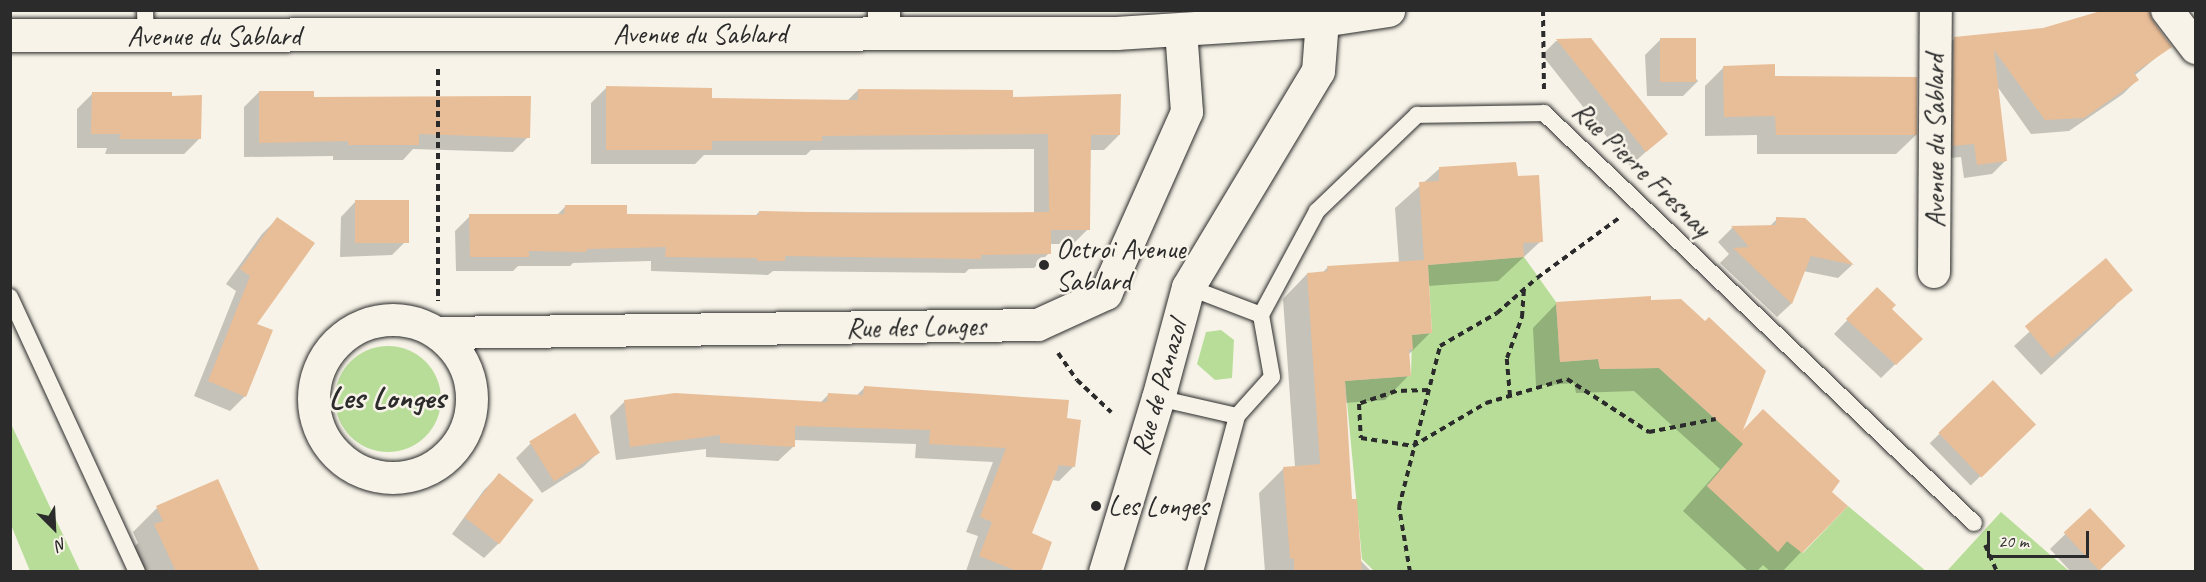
<!DOCTYPE html>
<html>
<head>
<meta charset="utf-8">
<style>
	body { margin:0 }
	#map { position:relative; width:2206px; height:582px; overflow:hidden; background:#f7f3e8; font-family:Caveat,sans-serif }
	div>[style] { position:absolute }
	.green>* { inset:0; background:#b7dd98 }
	.round { border-radius:50% }
	.shadow>* { inset:0; background:#0003; transform-origin:0 0 }
	.building>* { inset:0; background:#e8be98; transform-origin:0 0 }
	.path>* { height:4px; margin-top:-2px; transform-origin:0; background:repeating-linear-gradient(90deg,#2b2b2b 0 6px,transparent 0 10.5px) }
	.roads { filter:drop-shadow(0 0 2px #2b2b2b) drop-shadow(0 0 2px #2b2b2b) }
	.service>* { height:16px; margin:-8px; padding:0 8px; transform-origin:8px; border-radius:8px; background:#f7f3e8 }
	.minor>* { height:32px; margin:-16px; padding:0 16px; transform-origin:16px; border-radius:16px; background:#f7f3e8 }
	.minor>.ring { margin:-16px; padding:0; box-sizing:content-box; background:none; border:32px solid #f7f3e8; border-radius:50% }
	.tertiary>* { height:33px; margin:-16.5px; padding:0 16.5px; transform-origin:16.5px; border-radius:16.5px; background:#f7f3e8 }
	.dots>* { width:16px; height:16px; translate:-50% -50%; box-sizing:border-box; border:3px solid #f7f3e8; border-radius:50% }
	span { translate:-50% -50%; white-space:nowrap; text-align:center; line-height:1.15; -webkit-text-stroke:5px #f7f3e8; paint-order:stroke }
	.street-label { font-size:28px; color:#2b2b2b }
	.poi-label { font-size:28px; color:#2b2b2b }
	.left { translate:0 -50%; text-align:left }
	.quarter-label { font-size:32px; color:#2b2b2b; font-weight:700 }
	.frame { position:absolute; inset:0; border:12px solid #2b2b2b; pointer-events:none }
	.north { position:absolute; left:24px; top:498px; width:60px; height:60px; -webkit-text-stroke:4px #f7f3e8; paint-order:stroke; rotate:156deg; font-size:16px; font-weight:700; line-height:24px; text-align:center; color:#2b2b2b }
	.north::after { content:''; display:block; margin:auto; width:21px; height:27px; background:#2b2b2b; clip-path:polygon(50% 0,100% 100%,50% 72%,0 100%) }
	.scale { position:absolute; left:1987px; top:531px; width:102px; height:27px; box-sizing:border-box; border:3px solid #2b2b2b; border-top:0; padding-left:8px; font-size:18px; line-height:21px; white-space:nowrap; color:#2b2b2b; -webkit-text-stroke:4px #f7f3e8; paint-order:stroke }
</style>
</head>
<body>
<div id="map">
	<div class="green">
		<div style="clip-path:polygon(1524px 257px,1556px 302px,1560px 362px,1598px 359px,1600px 369px,1659px 368px,1715px 419px,1749px 438px,1707px 486px,1778px 551px,1787px 541px,1803px 553px,1848px 506px,1926px 571px,1374px 571px,1362px 559px,1345px 381px,1411px 376px,1412px 335px,1432px 333px,1428px 265px)"></div>
		<div style="clip-path:polygon(1221px 330px,1234px 340px,1232px 378px,1215px 380px,1197px 364px,1206px 332px)"></div>
		<div class="round" style="left:335px;top:346px;width:106px;height:106px"></div>
		<div style="clip-path:polygon(10px 424px,11px 424px,80px 571px,30px 571px,11px 525px)"></div>
		<div style="clip-path:polygon(2001px 512px,2069px 571px,1947px 571px)"></div>
	</div>
	<div class="shadow">
		<div style="clip-path:polygon(2151px 21px,2170px 46px,2134px 76px,2137px 80px,2123px 94px,2069px 131px,2031px 134px,1997px 86px,2006px 160px,1992px 174px,1964px 178px,1961px 157px,1940px 159px,1941px 53px,1954px 39px)"></div>
		<div style="clip-path:polygon(1590px 40px,1666px 134px,1630px 166px,1542px 55px,1556px 41px)"></div>
		<div style="clip-path:polygon(1660px 40px,1698px 81px,1683px 96px,1647px 96px,1645px 55px)"></div>
		<div style="clip-path:polygon(1724px 67px,1774px 78px,1916px 135px,1896px 154px,1757px 154px,1757px 135px,1705px 136px,1705px 86px)"></div>
		<div style="clip-path:polygon(606px 88px,711px 100px,847px 101px,858px 90px,1011px 98px,1119px 135px,1104px 150px,1089px 150px,1088px 229px,1073px 244px,1049px 244px,1049px 253px,1034px 268px,969px 269px,965px 273px,773px 271px,768px 275px,651px 271px,651px 261px,573px 263px,570px 266px,518px 266px,513px 271px,456px 271px,455px 231px,470px 216px,557px 215px,565px 207px,626px 215px,755px 216px,759px 212px,1034px 213px,1034px 149px,811px 150px,806px 155px,704px 155px,695px 164px,591px 164px,591px 103px)"></div>
		<div style="clip-path:polygon(259px 92px,313px 98px,528px 137px,513px 152px,413px 149px,403px 160px,333px 160px,333px 156px,244px 157px,244px 107px)"></div>
		<div style="clip-path:polygon(92px 94px,171px 97px,199px 139px,184px 154px,105px 154px,107px 148px,77px 148px,77px 109px)"></div>
		<div style="clip-path:polygon(1439px 169px,1517px 178px,1541px 241px,1498px 281px,1428px 286px,1430px 333px,1408px 355px,1409px 375px,1385px 400px,1345px 403px,1351px 500px,1360px 560px,1372px 572px,1265px 572px,1259px 493px,1284px 468px,1295px 467px,1283px 299px,1307px 274px,1322px 273px,1328px 267px,1399px 263px,1395px 208px)"></div>
		<div style="clip-path:polygon(356px 201px,407px 240px,392px 255px,340px 257px,341px 217px)"></div>
		<div style="clip-path:polygon(277px 219px,255px 324px,245px 396px,230px 411px,194px 396px,236px 291px,226px 284px,262px 234px)"></div>
		<div style="clip-path:polygon(1777px 219px,1805px 220px,1852px 265px,1838px 278px,1803px 271px,1791px 304px,1777px 317px,1720px 263px,1729px 254px,1718px 242px,1732px 228px,1769px 227px)"></div>
		<div style="clip-path:polygon(2106px 261px,2116px 305px,2041px 375px,2014px 346px)"></div>
		<div style="clip-path:polygon(1877px 289px,1890px 309px,1921px 339px,1881px 378px,1834px 334px)"></div>
		<div style="clip-path:polygon(1649px 298px,1739px 434px,1830px 492px,1801px 552px,1782px 572px,1771px 572px,1763px 565px,1756px 572px,1749px 572px,1683px 511px,1720px 469px,1634px 391px,1576px 393px,1574px 383px,1536px 386px,1533px 328px,1557px 303px)"></div>
		<div style="left:1993px;top:382px;width:59px;height:88px;rotate:46deg"></div>
		<div style="clip-path:polygon(865px 387px,1065px 419px,1074px 466px,1059px 481px,1052px 480px,1030px 534px,1039px 572px,966px 571px,978px 536px,966px 532px,993px 462px,915px 458px,916px 444px,793px 440px,793px 447px,778px 461px,706px 457px,706px 449px,616px 460px,610px 416px,625px 401px,820px 403px,828px 395px,856px 396px)"></div>
		<div style="clip-path:polygon(574px 415px,598px 453px,583px 467px,542px 493px,516px 458px,531px 443px)"></div>
		<div style="clip-path:polygon(499px 475px,499px 543px,484px 558px,452px 534px,484px 490px)"></div>
		<div style="clip-path:polygon(157px 508px,259px 572px,141px 572px,131px 550px,138px 543px,133px 532px)"></div>
		<div style="clip-path:polygon(2090px 510px,2124px 546px,2098px 572px,2071px 572px,2050px 549px)"></div>
	</div>
	<div class="building">
		<div style="clip-path:polygon(2104px 10px,2149px 10px,2153px 21px,2172px 47px,2134px 73px,2139px 80px,2084px 118px,2045px 120px,1994px 50px,2007px 161px,1977px 165px,1974px 144px,1953px 146px,1954px 37px,2043px 28px)"></div>
		<div style="clip-path:polygon(1591px 38px,1668px 134px,1646px 152px,1556px 39px)"></div>
		<div style="left:1660px;top:38px;width:36px;height:44px"></div>
		<div style="clip-path:polygon(1775px 64px,1775px 76px,1917px 77px,1917px 135px,1776px 135px,1775px 116px,1724px 117px,1723px 66px)"></div>
		<div style="clip-path:polygon(606px 86px,712px 88px,712px 98px,858px 100px,858px 89px,1013px 90px,1013px 97px,1121px 94px,1120px 135px,1091px 135px,1090px 230px,1051px 230px,1051px 254px,981px 255px,981px 259px,785px 256px,785px 261px,757px 261px,757px 258px,665px 257px,666px 247px,587px 249px,586px 252px,529px 251px,529px 257px,470px 257px,469px 214px,564px 214px,565px 205px,627px 205px,627px 214px,759px 215px,759px 211px,854px 213px,1049px 212px,1048px 134px,822px 136px,822px 141px,712px 141px,712px 150px,606px 150px)"></div>
		<div style="clip-path:polygon(259px 91px,314px 91px,314px 97px,531px 96px,530px 138px,419px 134px,419px 145px,348px 145px,348px 141px,259px 143px)"></div>
		<div style="clip-path:polygon(92px 92px,172px 92px,172px 96px,202px 95px,201px 139px,119px 139px,121px 134px,91px 134px)"></div>
		<div style="clip-path:polygon(1516px 162px,1518px 176px,1539px 175px,1543px 242px,1523px 243px,1524px 257px,1428px 265px,1432px 333px,1412px 335px,1413px 350px,1409px 349px,1411px 376px,1345px 381px,1352px 499px,1357px 499px,1362px 572px,1294px 572px,1294px 559px,1290px 558px,1283px 467px,1320px 464px,1307px 273px,1328px 271px,1327px 266px,1424px 260px,1419px 182px,1439px 181px,1439px 167px)"></div>
		<div style="left:355px;top:200px;width:54px;height:43px"></div>
		<div style="clip-path:polygon(277px 217px,315px 243px,257px 324px,273px 330px,246px 397px,208px 381px,250px 276px,240px 269px)"></div>
		<div style="clip-path:polygon(1776px 217px,1805px 218px,1854px 265px,1811px 256px,1792px 304px,1733px 248px,1749px 247px,1731px 226px,1776px 225px)"></div>
		<div style="left:2106px;top:258px;width:42px;height:106px;rotate:50deg"></div>
		<div style="clip-path:polygon(1877px 287px,1896px 305px,1892px 309px,1923px 339px,1896px 365px,1846px 319px)"></div>
		<div style="clip-path:polygon(1651px 296px,1651px 300px,1681px 299px,1705px 321px,1709px 317px,1766px 371px,1743px 430px,1763px 409px,1840px 481px,1832px 492px,1848px 506px,1802px 553px,1787px 541px,1778px 552px,1707px 486px,1743px 444px,1659px 368px,1600px 369px,1598px 359px,1560px 362px,1556px 302px)"></div>
		<div style="left:1993px;top:380px;width:62px;height:76px;rotate:46deg"></div>
		<div style="clip-path:polygon(864px 386px,1069px 400px,1067px 418px,1081px 420px,1075px 467px,1059px 465px,1032px 533px,1052px 542px,1041px 572px,1019px 572px,979px 556px,992px 522px,980px 517px,1006px 448px,929px 444px,930px 430px,795px 426px,795px 447px,720px 443px,720px 435px,630px 447px,624px 400px,675px 393px,827px 402px,828px 393px,863px 395px)"></div>
		<div style="left:575px;top:413px;width:47px;height:54px;rotate:58deg"></div>
		<div style="left:499px;top:473px;width:44px;height:56px;rotate:38deg"></div>
		<div style="clip-path:polygon(218px 479px,260px 572px,176px 572px,154px 524px,163px 521px,156px 506px)"></div>
		<div style="left:2090px;top:508px;width:52px;height:36px;rotate:47deg"></div>
	</div>
	<div class="path">
		<div style="left:1543px;top:10px;width:79px;rotate:89.3deg"></div>
		<div style="left:438px;top:69px;width:232px;rotate:90deg"></div>
		<div style="left:1058px;top:353px;width:33px;rotate:55deg"></div>
		<div style="left:1077px;top:380px;width:47px;rotate:43.3deg"></div>
		<div style="left:1428px;top:390px;width:32px;rotate:178deg"></div>
		<div style="left:1396px;top:391px;width:39px;rotate:161deg"></div>
		<div style="left:1359px;top:404px;width:34px;rotate:87deg"></div>
		<div style="left:1361px;top:438px;width:53px;rotate:8.7deg"></div>
		<div style="left:1413px;top:446px;width:85px;rotate:-30.5deg"></div>
		<div style="left:1486px;top:403px;width:84px;rotate:-16.5deg"></div>
		<div style="left:1567px;top:379px;width:98px;rotate:32.9deg"></div>
		<div style="left:1649px;top:432px;width:68px;rotate:-11deg"></div>
		<div style="left:1510px;top:396px;width:38px;rotate:-95deg"></div>
		<div style="left:1507px;top:358px;width:44px;rotate:-69.9deg"></div>
		<div style="left:1522px;top:317px;width:27px;rotate:-86deg"></div>
		<div style="left:1985px;top:545px;width:30px;rotate:66deg"></div>
		<div style="left:1410px;top:572px;width:66px;rotate:-99.6deg"></div>
		<div style="left:1399px;top:507px;width:166px;rotate:-75.7deg"></div>
		<div style="left:1440px;top:346px;width:66px;rotate:-30.1deg"></div>
		<div style="left:1497px;top:313px;width:53px;rotate:-41.2deg"></div>
		<div style="left:1537px;top:278px;width:102px;rotate:-36.2deg"></div>
	</div>
	<div class="roads">
		<div class="service">
			<div style="left:145px;top:10px;width:26px;rotate:88deg"></div>
			<div style="left:1188px;top:287px;width:78px;rotate:21deg"></div>
			<div style="left:10px;top:297px;width:303px;rotate:65.2deg"></div>
			<div style="left:1158px;top:398px;width:81px;rotate:12.8deg"></div>
			<div style="left:1195px;top:572px;width:162px;rotate:-74.9deg"></div>
			<div style="left:1237px;top:416px;width:52px;rotate:-48.1deg"></div>
			<div style="left:1272px;top:377px;width:63px;rotate:-100.1deg"></div>
			<div style="left:1261px;top:315px;width:118px;rotate:-61.7deg"></div>
			<div style="left:1317px;top:211px;width:139px;rotate:-43.8deg"></div>
			<div style="left:1417px;top:115px;width:127px;rotate:-0.9deg"></div>
			<div style="left:1544px;top:113px;width:594px;rotate:43.64deg"></div>
		</div>
		<div class="minor">
			<div style="left:884px;top:10px;width:24px;rotate:90deg"></div>
			<div style="left:2167px;top:10px;width:48px;rotate:52.7deg"></div>
			<div style="left:1934px;top:272px;width:262px;rotate:-89.6deg"></div>
			<div class="ring" style="left:314px;top:320px;width:126px;height:126px"></div>
			<div style="left:438px;top:333px;width:600px;rotate:-0.76deg"></div>
			<div style="left:1038px;top:325px;width:75px;rotate:-24.5deg"></div>
			<div style="left:1106px;top:294px;width:199px;rotate:-66deg"></div>
			<div style="left:1187px;top:112px;width:82px;rotate:-94.2deg"></div>
		</div>
		<div class="tertiary">
			<div style="left:10px;top:35px;width:1106px;rotate:-0.1deg"></div>
			<div style="left:1116px;top:33px;width:206px;rotate:-3.6deg"></div>
			<div style="left:1322px;top:20px;width:67px;rotate:-8.6deg"></div>
			<div style="left:1105px;top:572px;width:182px;rotate:-73.1deg"></div>
			<div style="left:1158px;top:398px;width:115px;rotate:-74.9deg"></div>
			<div style="left:1188px;top:287px;width:252px;rotate:-59deg"></div>
			<div style="left:1318px;top:71px;width:51px;rotate:-85.5deg"></div>
		</div>
	</div>
	<div class="dots">
		<div style="left:1044px;top:265px;background:#2b2b2b"></div>
		<div style="left:1096px;top:506px;background:#2b2b2b"></div>
	</div>
	<div class="street-label">
		<span style="left:700px;top:34px">Avenue du Sablard</span>
		<span style="left:214px;top:36px">Avenue du Sablard</span>
		<span style="left:1935px;top:141px;rotate:-90deg">Avenue du Sablard</span>
		<span style="left:1642px;top:169px;rotate:44deg">Rue Pierre Fresnay</span>
		<span style="left:916px;top:327px;rotate:-1deg">Rue des Longes</span>
		<span style="left:1159px;top:388px;rotate:-74deg">Rue de Panazol</span>
	</div>
	<div class="poi-label">
		<span class="left" style="left:1056px;top:265px">Octroi Avenue<br>Sablard</span>
		<span class="left" style="left:1108px;top:506px">Les Longes</span>
	</div>
	<div class="quarter-label">
		<span style="left:387px;top:398px">Les Longes</span>
	</div>
	<div class="frame"></div>
	<div class="north">N</div>
	<div class="scale">20 m</div>
</div>
</body>
</html>
